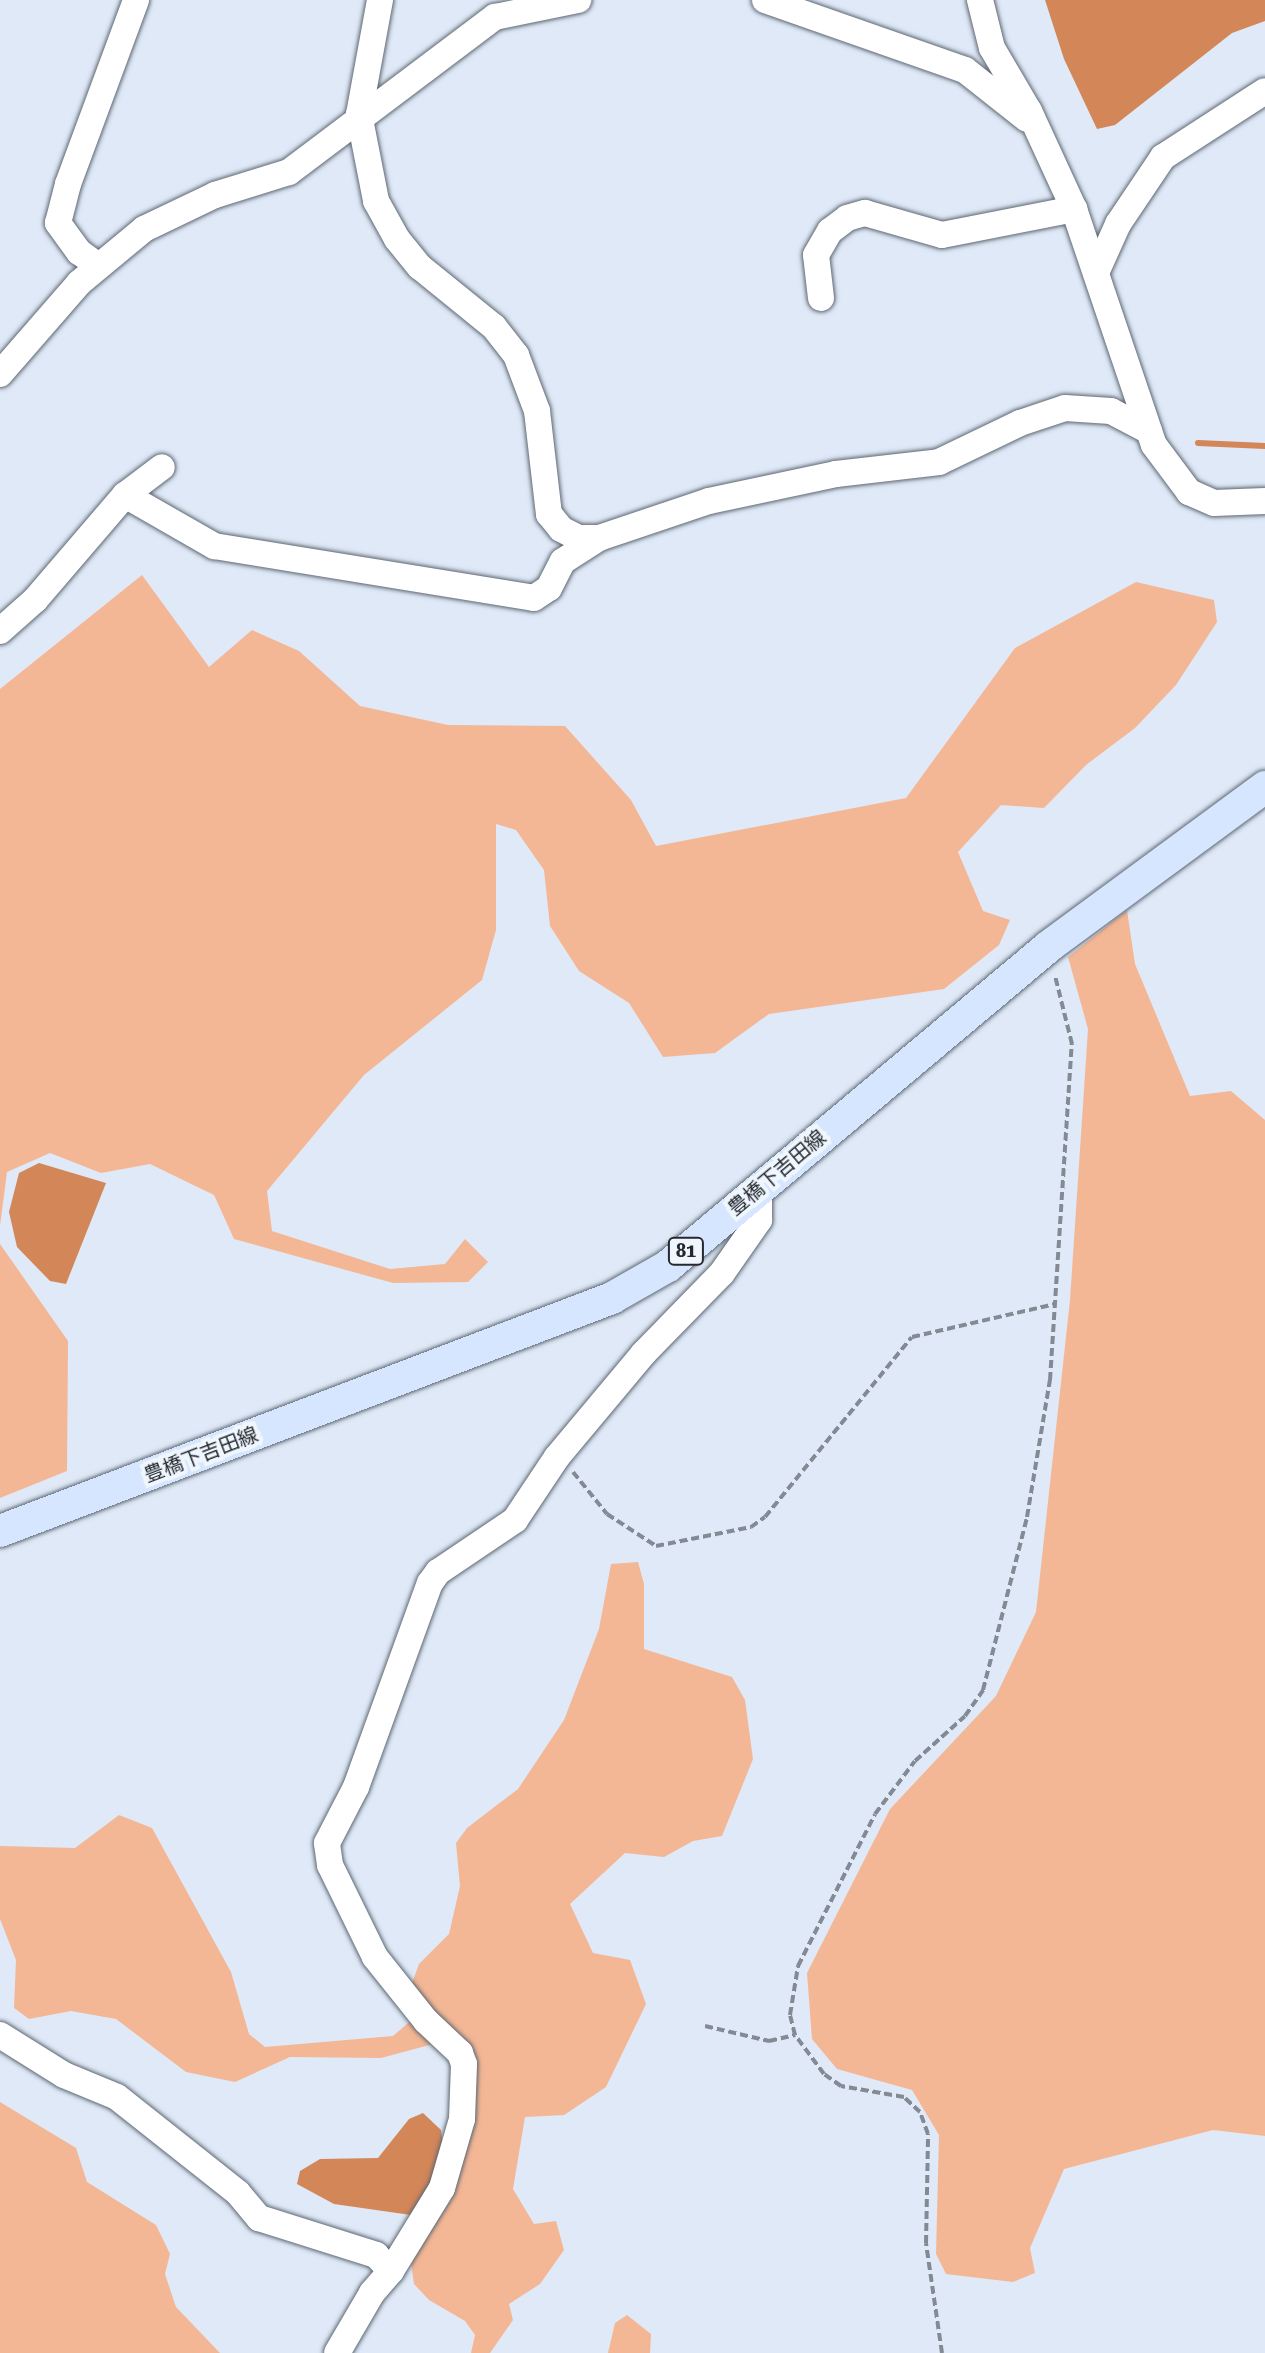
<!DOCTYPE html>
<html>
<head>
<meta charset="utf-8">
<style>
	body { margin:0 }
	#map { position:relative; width:1265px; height:2353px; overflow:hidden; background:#dfe9f7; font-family:"Roboto Serif","Noto Sans JP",serif }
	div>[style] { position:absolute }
	.green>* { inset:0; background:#f4b795 }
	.water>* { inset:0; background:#d38658 }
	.stream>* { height:6px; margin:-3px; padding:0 3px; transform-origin:3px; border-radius:3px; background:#d38658 }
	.path>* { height:4px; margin-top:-2px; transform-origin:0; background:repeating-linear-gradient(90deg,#838a94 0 8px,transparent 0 12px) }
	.roads { filter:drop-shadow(0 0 2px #5e6773) drop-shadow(0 0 2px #5e6773) }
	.minor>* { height:26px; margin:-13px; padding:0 13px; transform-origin:13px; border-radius:13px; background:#fff }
	.major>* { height:32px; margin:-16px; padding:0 16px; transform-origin:16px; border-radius:16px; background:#d6e6fe }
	span { translate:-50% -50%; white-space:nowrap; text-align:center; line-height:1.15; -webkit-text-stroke:8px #eff6fe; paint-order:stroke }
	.shield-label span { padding:2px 6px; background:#eff6fe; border:2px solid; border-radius:6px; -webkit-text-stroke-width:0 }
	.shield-label { font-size:18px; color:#25292f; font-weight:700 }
	.street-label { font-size:20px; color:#25292f }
</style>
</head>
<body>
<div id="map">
	<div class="green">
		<div style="clip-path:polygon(142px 575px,209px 667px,252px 630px,299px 651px,360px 706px,448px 725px,565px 726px,631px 800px,656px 846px,906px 798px,1015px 648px,1136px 582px,1214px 600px,1217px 622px,1176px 685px,1135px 728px,1086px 765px,1044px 808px,1001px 805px,958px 852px,983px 911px,1010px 920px,999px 945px,944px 989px,769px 1014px,715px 1053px,663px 1057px,629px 1003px,579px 971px,550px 926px,544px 870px,516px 830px,496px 824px,496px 930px,482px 980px,364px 1075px,267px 1191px,272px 1231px,390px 1269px,445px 1264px,465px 1239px,488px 1262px,468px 1282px,393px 1283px,234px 1239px,214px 1195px,150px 1164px,101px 1173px,50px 1153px,7px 1172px,0 1226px,0 689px)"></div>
		<div style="clip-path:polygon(1127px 910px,1135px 964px,1190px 1096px,1231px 1091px,1265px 1120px,1265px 2136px,1213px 2130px,1064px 2169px,1030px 2248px,1035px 2273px,1013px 2282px,946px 2274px,936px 2254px,939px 2135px,912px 2090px,837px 2069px,812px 2039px,807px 1973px,890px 1809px,996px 1696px,1036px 1612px,1070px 1300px,1088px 1029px,1068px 957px)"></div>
		<div style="clip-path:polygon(0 1244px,68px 1341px,67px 1471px,0 1498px)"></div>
		<div style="clip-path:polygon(638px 1562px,644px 1584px,644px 1649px,732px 1677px,745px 1700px,753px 1759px,722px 1836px,693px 1841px,664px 1857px,625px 1853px,570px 1904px,593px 1953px,630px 1960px,646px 2004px,606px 2087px,564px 2115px,525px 2117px,513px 2189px,534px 2224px,556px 2221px,564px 2250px,540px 2284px,509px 2304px,513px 2320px,490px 2353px,471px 2353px,475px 2335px,465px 2321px,429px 2300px,414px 2284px,411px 2263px,469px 2064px,437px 2043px,381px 2058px,290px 2057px,235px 2082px,186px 2072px,116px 2019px,71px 2011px,29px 2019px,14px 2008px,16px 1960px,0 1919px,0 1846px,75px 1848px,119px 1815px,152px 1828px,231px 1972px,249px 2034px,265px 2047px,393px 2036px,415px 2017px,411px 1986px,419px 1964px,449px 1934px,460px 1886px,456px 1843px,467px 1828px,518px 1789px,564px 1720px,599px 1629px,611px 1564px)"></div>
		<div style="clip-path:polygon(0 2102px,76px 2148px,87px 2182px,156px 2225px,170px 2254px,165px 2274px,176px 2307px,220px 2353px,0 2353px)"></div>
		<div style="clip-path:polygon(627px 2315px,651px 2334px,650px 2353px,608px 2353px,615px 2323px)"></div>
	</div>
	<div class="water">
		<div style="clip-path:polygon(1045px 0,1265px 0,1265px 21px,1232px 33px,1115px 125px,1097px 129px,1064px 59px)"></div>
		<div style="clip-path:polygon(39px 1163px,106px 1183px,66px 1284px,50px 1281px,17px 1247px,9px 1212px,19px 1173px)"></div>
		<div style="clip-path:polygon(423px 2113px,441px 2130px,444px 2151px,433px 2191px,411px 2215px,334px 2204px,297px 2184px,300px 2171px,320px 2159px,378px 2158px,409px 2119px)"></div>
	</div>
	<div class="stream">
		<div style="left:1198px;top:443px;width:67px;rotate:2.6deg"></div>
	</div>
	<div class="path">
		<div style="left:573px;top:1472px;width:54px;rotate:51deg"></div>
		<div style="left:607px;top:1514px;width:59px;rotate:33.1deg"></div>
		<div style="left:656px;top:1546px;width:97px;rotate:-11.3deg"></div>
		<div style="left:751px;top:1527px;width:17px;rotate:-36deg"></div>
		<div style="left:765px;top:1517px;width:232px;rotate:-50.8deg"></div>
		<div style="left:912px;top:1337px;width:147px;rotate:-13deg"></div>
		<div style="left:705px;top:2026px;width:66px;rotate:13.2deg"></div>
		<div style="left:769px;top:2041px;width:27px;rotate:-13deg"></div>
		<div style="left:942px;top:2353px;width:111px;rotate:-98.3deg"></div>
		<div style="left:926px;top:2243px;width:109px;rotate:-88.9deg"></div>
		<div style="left:928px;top:2134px;width:23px;rotate:-110deg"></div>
		<div style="left:920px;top:2112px;width:22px;rotate:-137deg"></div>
		<div style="left:904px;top:2097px;width:64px;rotate:-170.1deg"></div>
		<div style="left:841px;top:2086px;width:21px;rotate:-145deg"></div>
		<div style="left:824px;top:2074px;width:49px;rotate:-126.6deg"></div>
		<div style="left:795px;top:2035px;width:21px;rotate:-104deg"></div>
		<div style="left:790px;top:2015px;width:50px;rotate:-80.7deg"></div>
		<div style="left:798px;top:1966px;width:170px;rotate:-63.1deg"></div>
		<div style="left:875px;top:1814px;width:66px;rotate:-53deg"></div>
		<div style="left:915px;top:1761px;width:67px;rotate:-42deg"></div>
		<div style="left:965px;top:1716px;width:32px;rotate:-55deg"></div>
		<div style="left:983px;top:1690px;width:179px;rotate:-75.7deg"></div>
		<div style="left:1027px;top:1517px;width:139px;rotate:-80.5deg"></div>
		<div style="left:1050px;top:1380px;width:337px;rotate:-86.3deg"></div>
		<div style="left:1072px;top:1044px;width:70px;rotate:-104deg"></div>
	</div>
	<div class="roads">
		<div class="minor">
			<div style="left:380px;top:0;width:116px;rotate:100.4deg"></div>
			<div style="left:359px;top:114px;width:89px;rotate:78.9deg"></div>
			<div style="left:376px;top:201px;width:43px;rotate:61.1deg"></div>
			<div style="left:397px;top:239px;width:36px;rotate:51deg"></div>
			<div style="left:420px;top:267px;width:95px;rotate:39deg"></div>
			<div style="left:494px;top:327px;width:36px;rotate:52deg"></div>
			<div style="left:516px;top:355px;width:60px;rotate:69.4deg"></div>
			<div style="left:537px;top:411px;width:104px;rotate:83.4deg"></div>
			<div style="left:549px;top:514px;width:19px;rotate:51deg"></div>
			<div style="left:561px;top:529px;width:20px;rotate:27deg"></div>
			<div style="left:579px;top:538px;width:20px"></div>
			<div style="left:599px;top:538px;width:116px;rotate:-18.6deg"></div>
			<div style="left:709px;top:501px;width:130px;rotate:-12deg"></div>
			<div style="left:836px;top:474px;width:104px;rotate:-6.6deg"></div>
			<div style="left:939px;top:462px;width:90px;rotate:-25.7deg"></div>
			<div style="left:1020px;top:423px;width:47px;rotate:-18.4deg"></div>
			<div style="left:1065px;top:408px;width:46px;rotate:3.7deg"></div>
			<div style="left:1111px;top:411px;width:43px;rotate:27.8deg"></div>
			<div style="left:765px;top:0;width:212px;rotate:19.3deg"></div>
			<div style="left:965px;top:70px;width:79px;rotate:38.3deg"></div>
			<div style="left:980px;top:0;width:49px;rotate:76deg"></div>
			<div style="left:992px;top:48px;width:73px;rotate:59.6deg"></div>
			<div style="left:1029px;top:111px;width:108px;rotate:65.3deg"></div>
			<div style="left:1074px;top:209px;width:249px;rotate:71.3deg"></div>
			<div style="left:1154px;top:445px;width:59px;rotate:53.3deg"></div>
			<div style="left:1189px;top:492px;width:27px;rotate:24deg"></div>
			<div style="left:1214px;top:503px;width:51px;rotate:-2.2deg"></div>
			<div style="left:97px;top:265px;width:22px;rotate:-144deg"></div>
			<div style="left:79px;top:252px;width:36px;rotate:-126deg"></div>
			<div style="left:58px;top:223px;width:40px;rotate:-75.6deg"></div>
			<div style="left:68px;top:184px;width:196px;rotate:-69.7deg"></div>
			<div style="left:1096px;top:273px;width:54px;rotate:-65.8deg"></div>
			<div style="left:1118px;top:224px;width:81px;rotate:-56.1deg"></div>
			<div style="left:1163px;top:157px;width:121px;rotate:-32.9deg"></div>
			<div style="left:821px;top:298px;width:43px;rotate:-96.6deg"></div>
			<div style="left:816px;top:255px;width:28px;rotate:-60deg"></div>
			<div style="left:830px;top:231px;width:21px;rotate:-37deg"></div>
			<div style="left:847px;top:218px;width:19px;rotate:-16deg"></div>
			<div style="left:865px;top:213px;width:80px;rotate:15.9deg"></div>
			<div style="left:942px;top:235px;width:135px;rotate:-11.1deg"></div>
			<div style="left:0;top:374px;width:121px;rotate:-49deg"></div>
			<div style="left:79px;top:283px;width:85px;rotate:-39.7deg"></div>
			<div style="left:144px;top:229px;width:79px;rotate:-25.6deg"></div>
			<div style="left:215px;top:195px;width:77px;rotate:-17.3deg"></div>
			<div style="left:289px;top:172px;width:258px;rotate:-37deg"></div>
			<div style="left:495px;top:17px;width:85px;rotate:-11.6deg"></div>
			<div style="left:125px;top:495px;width:103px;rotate:29.8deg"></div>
			<div style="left:214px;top:546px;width:324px;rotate:9.2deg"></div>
			<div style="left:534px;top:598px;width:18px;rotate:-34deg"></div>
			<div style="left:549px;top:588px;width:30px;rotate:-63deg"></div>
			<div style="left:563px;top:561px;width:43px;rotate:-32.6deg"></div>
			<div style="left:0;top:631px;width:47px;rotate:-41.5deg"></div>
			<div style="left:35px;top:600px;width:138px;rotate:-49.4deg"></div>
			<div style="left:125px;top:495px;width:46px;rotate:-37.1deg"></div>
			<div style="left:0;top:2035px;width:75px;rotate:32deg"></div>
			<div style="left:64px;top:2075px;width:57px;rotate:22.5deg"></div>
			<div style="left:117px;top:2097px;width:154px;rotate:38.4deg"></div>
			<div style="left:238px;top:2193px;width:33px;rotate:50deg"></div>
			<div style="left:259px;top:2218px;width:123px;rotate:17.5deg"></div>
			<div style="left:376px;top:2255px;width:22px;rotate:47deg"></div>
			<div style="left:391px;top:2271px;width:29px;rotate:131deg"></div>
			<div style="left:372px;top:2293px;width:69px;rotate:120.3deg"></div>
			<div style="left:391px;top:2271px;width:97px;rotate:-58.4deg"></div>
			<div style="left:442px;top:2188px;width:72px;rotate:-73.8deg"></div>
			<div style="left:462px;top:2119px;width:55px;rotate:-87.9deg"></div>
			<div style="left:464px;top:2064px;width:12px;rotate:-110deg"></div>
			<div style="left:460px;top:2053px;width:47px;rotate:-136.7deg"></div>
			<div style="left:426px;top:2021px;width:82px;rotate:-128.6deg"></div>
			<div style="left:375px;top:1957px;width:102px;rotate:-116.1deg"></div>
			<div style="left:330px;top:1865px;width:22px;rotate:-98deg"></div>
			<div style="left:327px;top:1843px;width:63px;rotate:-62.6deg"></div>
			<div style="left:356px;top:1787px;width:217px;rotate:-70.1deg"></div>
			<div style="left:430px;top:1583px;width:14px;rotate:-54deg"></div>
			<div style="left:438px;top:1572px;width:93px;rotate:-34deg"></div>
			<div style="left:515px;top:1520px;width:76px;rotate:-56.3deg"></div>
			<div style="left:557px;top:1457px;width:134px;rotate:-50.1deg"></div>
			<div style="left:643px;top:1354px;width:113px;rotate:-45.7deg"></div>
			<div style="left:722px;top:1273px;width:65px;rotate:-55.1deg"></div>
			<div style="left:759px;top:1220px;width:33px;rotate:-90deg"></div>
		</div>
		<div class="major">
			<div style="left:0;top:1531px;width:655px;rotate:-20.84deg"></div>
			<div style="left:612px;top:1298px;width:64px;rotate:-29.7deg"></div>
			<div style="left:668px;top:1266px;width:496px;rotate:-40deg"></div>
			<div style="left:1048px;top:947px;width:270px;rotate:-36.4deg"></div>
		</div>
	</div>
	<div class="shield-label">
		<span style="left:686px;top:1251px">81</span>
	</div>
	<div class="street-label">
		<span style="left:777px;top:1173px;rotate:-40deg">豊橋下吉田線</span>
		<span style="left:201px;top:1455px;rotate:-21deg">豊橋下吉田線</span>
	</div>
</div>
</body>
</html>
